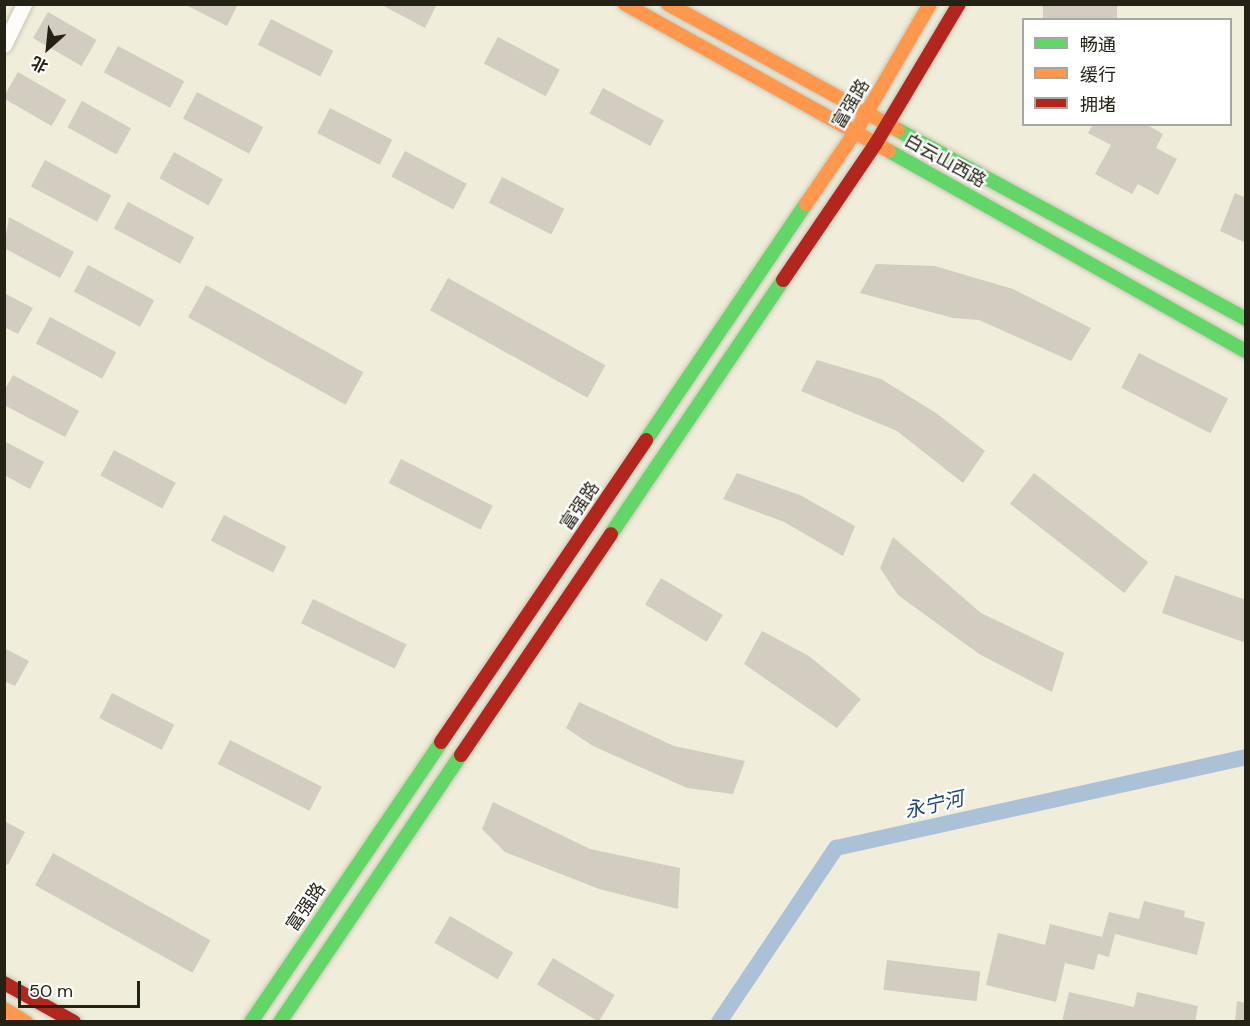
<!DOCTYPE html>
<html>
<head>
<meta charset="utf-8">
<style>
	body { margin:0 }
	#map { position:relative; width:1250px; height:1026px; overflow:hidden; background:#f0eeda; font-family:"DM Sans","Noto Sans SC",sans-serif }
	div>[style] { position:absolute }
	.canal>* { height:16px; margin:-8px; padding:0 8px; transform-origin:8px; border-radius:8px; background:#abc1d7 }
	.building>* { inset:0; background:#d3ccc0; transform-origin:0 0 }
	.roads { filter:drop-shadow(0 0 2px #c7c5b5) drop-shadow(0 0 2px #c7c5b5) }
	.street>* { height:15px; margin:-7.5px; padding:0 7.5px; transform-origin:7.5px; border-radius:7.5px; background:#fdfcf9 }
	.fast>* { height:14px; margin:-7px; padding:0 7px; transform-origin:7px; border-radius:7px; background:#63d668 }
	.slow>* { height:14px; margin:-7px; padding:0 7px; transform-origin:7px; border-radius:7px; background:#ff974d }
	.jam>* { height:14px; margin:-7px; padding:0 7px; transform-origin:7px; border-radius:7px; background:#b3261e }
	span { translate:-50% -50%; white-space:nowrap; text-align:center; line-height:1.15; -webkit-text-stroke:4.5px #fff; paint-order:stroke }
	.street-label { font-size:18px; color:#242214 }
	.water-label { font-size:20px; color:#194477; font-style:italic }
	.frame { position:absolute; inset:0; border:6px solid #242214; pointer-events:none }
	.legend { position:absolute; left:1022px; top:18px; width:210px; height:108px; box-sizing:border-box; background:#fff; border:2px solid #a7a7a1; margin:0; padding:8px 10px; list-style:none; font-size:18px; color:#242214 }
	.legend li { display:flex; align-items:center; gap:12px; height:30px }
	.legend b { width:30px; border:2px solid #a7a7a1 }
	.north { position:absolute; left:18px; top:18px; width:60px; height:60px; -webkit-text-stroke:4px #fff; paint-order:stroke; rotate:207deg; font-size:16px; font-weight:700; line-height:24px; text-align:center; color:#242214 }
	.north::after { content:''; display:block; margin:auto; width:21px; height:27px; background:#242214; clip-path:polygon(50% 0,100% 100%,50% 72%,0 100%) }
	.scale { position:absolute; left:18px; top:981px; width:122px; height:27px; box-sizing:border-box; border:3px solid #242214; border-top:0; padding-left:8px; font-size:18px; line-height:21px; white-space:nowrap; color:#242214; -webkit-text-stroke:4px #fff; paint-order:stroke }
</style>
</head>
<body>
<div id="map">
	<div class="canal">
		<div style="left:719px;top:1022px;width:210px;rotate:-56.1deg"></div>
		<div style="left:836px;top:848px;width:420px;rotate:-12.5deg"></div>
	</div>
	<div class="building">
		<div style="clip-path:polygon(184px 4px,238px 4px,227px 26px)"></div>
		<div style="clip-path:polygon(380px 4px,437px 4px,425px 28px)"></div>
		<div style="left:1043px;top:4px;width:74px;height:16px"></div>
		<div style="left:48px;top:12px;width:56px;height:30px;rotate:30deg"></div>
		<div style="left:271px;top:19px;width:70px;height:29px;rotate:27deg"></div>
		<div style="left:498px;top:37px;width:70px;height:30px;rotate:28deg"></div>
		<div style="left:118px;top:46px;width:75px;height:30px;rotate:28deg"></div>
		<div style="left:18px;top:72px;width:56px;height:30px;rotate:30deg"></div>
		<div style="left:603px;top:88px;width:69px;height:29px;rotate:28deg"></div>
		<div style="left:197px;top:92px;width:75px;height:30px;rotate:28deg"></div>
		<div style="left:82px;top:101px;width:56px;height:30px;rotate:29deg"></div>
		<div style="left:330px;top:108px;width:70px;height:28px;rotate:27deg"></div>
		<div style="clip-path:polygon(1093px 124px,1146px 124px,1163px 134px,1156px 148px,1177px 159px,1158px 195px,1138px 184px,1132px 194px,1095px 174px,1111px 145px,1088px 133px)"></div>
		<div style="left:405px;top:151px;width:70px;height:29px;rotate:28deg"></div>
		<div style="left:174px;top:152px;width:56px;height:30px;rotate:29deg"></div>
		<div style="left:45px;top:160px;width:75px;height:30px;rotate:28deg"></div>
		<div style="left:502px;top:177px;width:70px;height:29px;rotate:27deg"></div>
		<div style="clip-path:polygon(1235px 193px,1246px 198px,1246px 243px,1220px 231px)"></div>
		<div style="left:128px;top:202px;width:75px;height:30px;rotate:28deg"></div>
		<div style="clip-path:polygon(9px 217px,74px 252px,60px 278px,4px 248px)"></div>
		<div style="clip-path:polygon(876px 264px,935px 266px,1013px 289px,1091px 328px,1071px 361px,979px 320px,953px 318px,860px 293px)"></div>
		<div style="left:88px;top:265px;width:75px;height:30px;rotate:28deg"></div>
		<div style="left:448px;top:278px;width:180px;height:37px;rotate:29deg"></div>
		<div style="left:206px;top:285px;width:180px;height:37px;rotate:29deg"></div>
		<div style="clip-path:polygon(4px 293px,33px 308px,18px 334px,4px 327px)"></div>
		<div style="left:50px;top:317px;width:75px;height:30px;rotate:28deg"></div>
		<div style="left:1139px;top:353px;width:100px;height:39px;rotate:27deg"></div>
		<div style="clip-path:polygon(817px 360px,881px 379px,936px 413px,985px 451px,963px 483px,897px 431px,801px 391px)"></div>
		<div style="clip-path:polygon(13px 375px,79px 411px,65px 437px,4px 405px,4px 391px)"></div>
		<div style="clip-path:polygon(4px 441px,44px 462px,30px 489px,4px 475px)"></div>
		<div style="left:114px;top:450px;width:70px;height:29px;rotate:28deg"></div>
		<div style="left:401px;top:459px;width:103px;height:27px;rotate:27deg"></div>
		<div style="clip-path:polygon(737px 473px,800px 495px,855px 526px,843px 556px,784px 522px,723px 499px)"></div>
		<div style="left:1034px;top:473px;width:145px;height:39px;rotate:38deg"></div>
		<div style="left:224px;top:515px;width:70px;height:29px;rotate:27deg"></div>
		<div style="clip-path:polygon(893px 537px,981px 613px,1064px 653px,1052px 692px,979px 654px,898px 595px,880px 568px)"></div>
		<div style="clip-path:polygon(1175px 575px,1246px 600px,1246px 643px,1162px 613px)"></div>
		<div style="left:661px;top:578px;width:72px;height:31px;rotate:31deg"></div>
		<div style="left:313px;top:599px;width:104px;height:27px;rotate:26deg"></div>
		<div style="clip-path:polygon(762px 631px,809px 656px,861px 699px,837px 728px,744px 664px)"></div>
		<div style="clip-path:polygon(4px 648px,29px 661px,15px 686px,4px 681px)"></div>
		<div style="left:112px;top:693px;width:70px;height:28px;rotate:27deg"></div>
		<div style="clip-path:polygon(579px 702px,674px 746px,745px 761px,733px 794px,687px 788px,593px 746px,566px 728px)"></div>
		<div style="left:230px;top:740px;width:103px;height:27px;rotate:27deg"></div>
		<div style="clip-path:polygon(493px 802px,590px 849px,680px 868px,678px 909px,599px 889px,505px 852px,482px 829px)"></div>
		<div style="clip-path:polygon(4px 821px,25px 832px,8px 865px,4px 863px)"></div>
		<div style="left:53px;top:853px;width:180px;height:37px;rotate:29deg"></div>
		<div style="clip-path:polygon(1144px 901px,1185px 911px,1184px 917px,1205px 922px,1197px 955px,1115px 934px,1109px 957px,1098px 954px,1094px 970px,1065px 963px,1056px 1002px,986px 985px,998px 933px,1045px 945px,1050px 924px,1102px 937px,1109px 912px,1139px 919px)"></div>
		<div style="left:450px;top:916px;width:73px;height:31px;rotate:30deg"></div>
		<div style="left:553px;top:958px;width:72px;height:31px;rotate:31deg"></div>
		<div style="left:887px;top:960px;width:94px;height:30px;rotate:7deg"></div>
		<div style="clip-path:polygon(1069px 992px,1134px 1007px,1137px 992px,1198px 1006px,1195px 1022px,1067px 1022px,1062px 1021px)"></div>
		<div style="clip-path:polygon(1237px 1001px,1246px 1003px,1246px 1022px,1235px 1022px)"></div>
	</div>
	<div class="roads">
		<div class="street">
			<div style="left:4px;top:45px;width:46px;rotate:-64deg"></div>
		</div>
		<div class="fast">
			<div style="left:898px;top:130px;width:396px;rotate:28.5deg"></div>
			<div style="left:889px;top:151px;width:409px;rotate:29.3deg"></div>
			<div style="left:646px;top:440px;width:285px;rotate:-55.9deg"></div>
			<div style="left:611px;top:534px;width:307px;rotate:-55.9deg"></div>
			<div style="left:251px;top:1022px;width:338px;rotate:-55.8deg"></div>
			<div style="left:280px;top:1022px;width:323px;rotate:-55.9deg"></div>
		</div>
		<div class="slow">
			<div style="left:625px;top:4px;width:302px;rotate:29.1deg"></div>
			<div style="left:668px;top:4px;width:262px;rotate:28.7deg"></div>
			<div style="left:806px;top:204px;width:88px;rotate:-55.6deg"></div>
			<div style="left:856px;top:131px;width:147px;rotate:-59.8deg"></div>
			<div style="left:4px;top:1009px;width:26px;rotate:31deg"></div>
		</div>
		<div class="jam">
			<div style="left:783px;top:280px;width:166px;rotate:-55.8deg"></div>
			<div style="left:876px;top:143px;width:162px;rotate:-59.2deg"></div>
			<div style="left:441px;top:742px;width:365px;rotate:-55.8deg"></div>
			<div style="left:461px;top:755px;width:267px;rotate:-55.8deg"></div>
			<div style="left:4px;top:983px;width:80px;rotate:29.1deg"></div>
		</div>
	</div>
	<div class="street-label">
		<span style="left:851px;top:104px;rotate:-59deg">富强路</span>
		<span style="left:945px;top:161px;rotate:29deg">白云山西路</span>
		<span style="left:580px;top:506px;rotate:-56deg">富强路</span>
		<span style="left:306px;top:907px;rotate:-56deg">富强路</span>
	</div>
	<div class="water-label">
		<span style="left:934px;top:805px;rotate:-13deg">永宁河</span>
	</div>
	<div class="frame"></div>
	<ul class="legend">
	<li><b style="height:8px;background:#63d668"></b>畅通</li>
	<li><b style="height:8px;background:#ff974d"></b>缓行</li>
	<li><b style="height:8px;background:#b3261e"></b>拥堵</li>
	</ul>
	<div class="north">北</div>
	<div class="scale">50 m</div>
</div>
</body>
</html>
